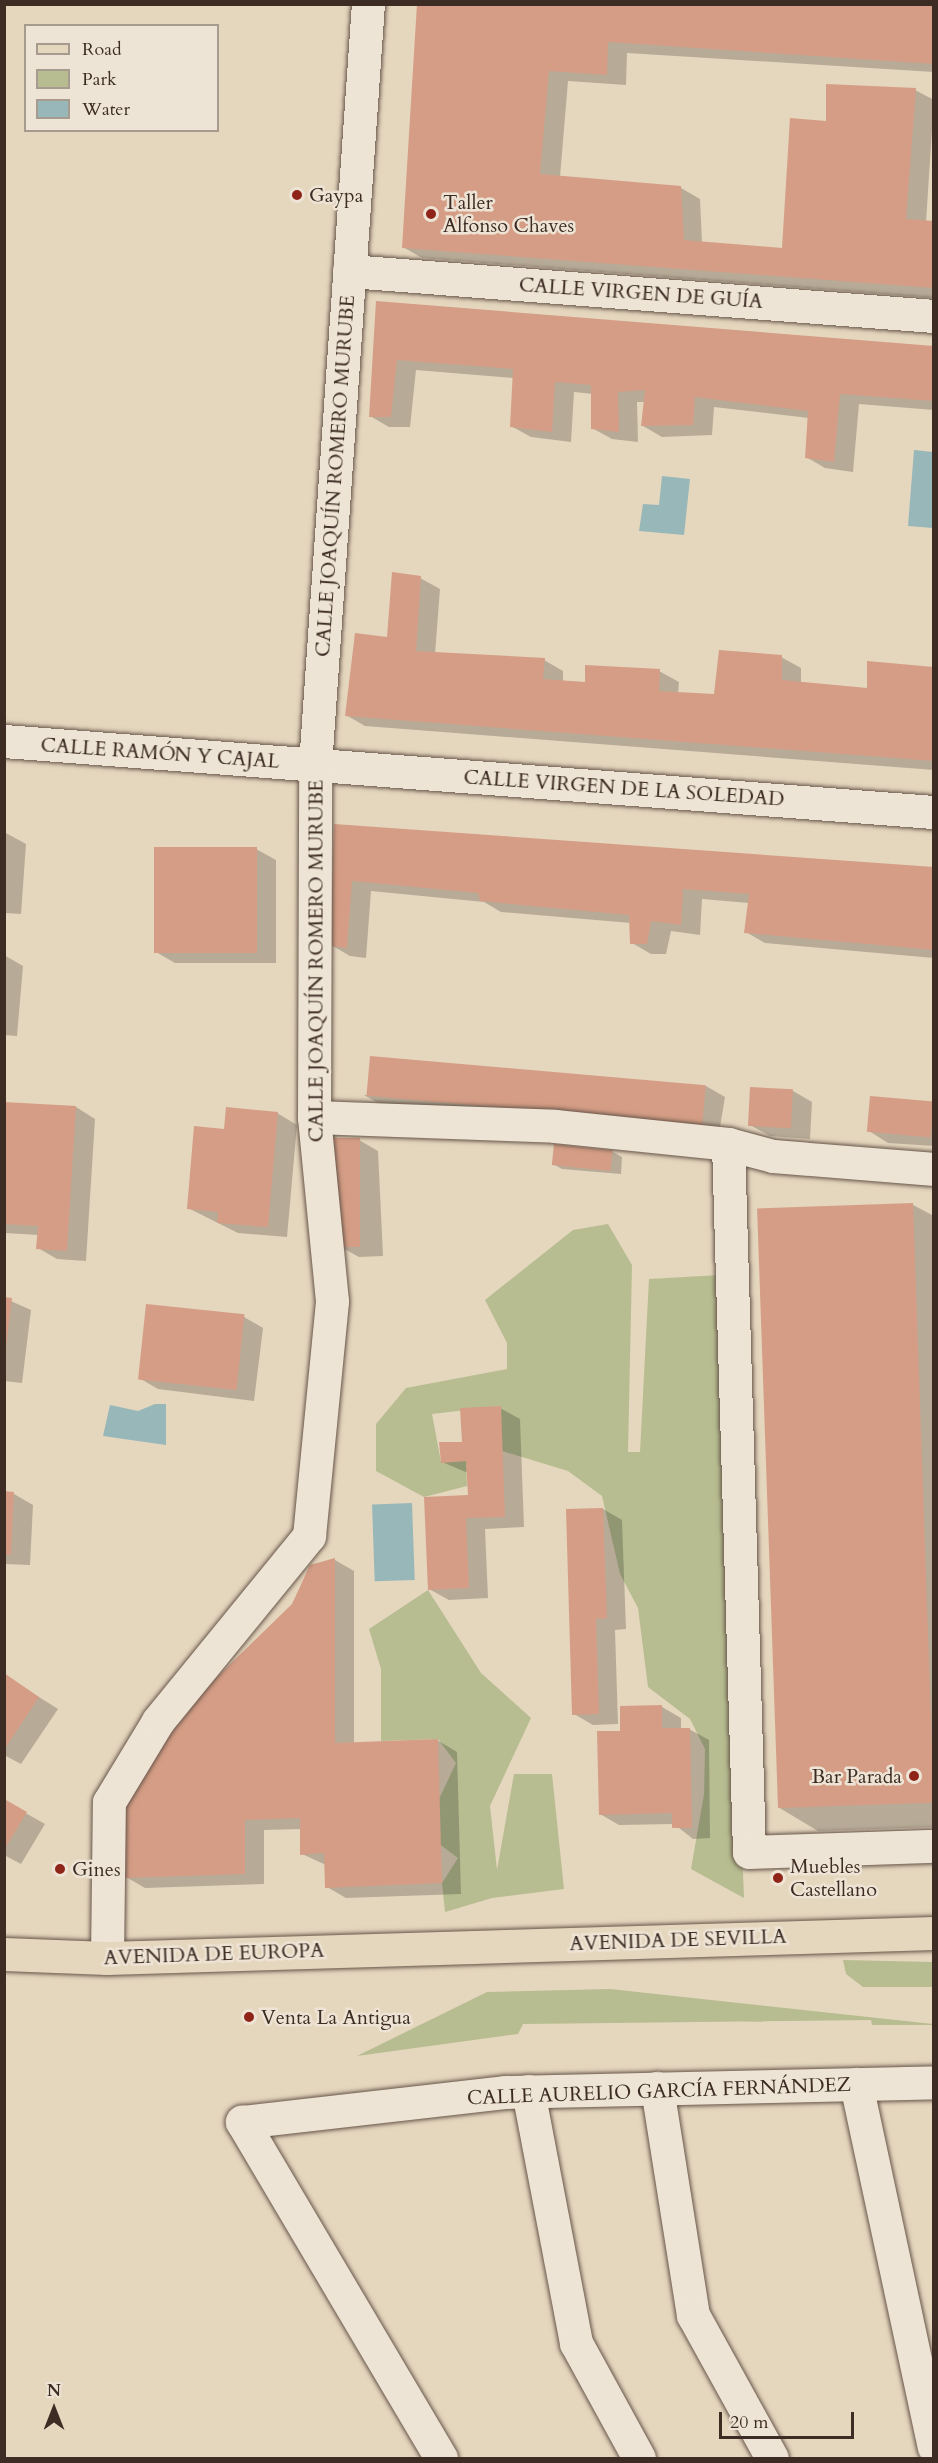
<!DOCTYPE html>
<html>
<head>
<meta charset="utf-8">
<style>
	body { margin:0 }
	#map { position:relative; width:938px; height:2463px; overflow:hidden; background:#e5d6be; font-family:Cardo,serif }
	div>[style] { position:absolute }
	.green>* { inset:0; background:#b7bd90 }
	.water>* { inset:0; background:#98b7b9; transform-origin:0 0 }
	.shadow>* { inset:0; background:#0003 }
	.building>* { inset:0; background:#d59d85; transform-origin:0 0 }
	.roads { filter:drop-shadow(0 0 2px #67564a) drop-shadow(0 0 2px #67564a) }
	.minor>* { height:33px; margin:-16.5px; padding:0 16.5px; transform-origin:16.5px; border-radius:16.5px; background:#eee4d5 }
	.major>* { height:33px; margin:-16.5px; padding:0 16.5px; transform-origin:16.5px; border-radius:16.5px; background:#e5d6be }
	.dots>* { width:16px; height:16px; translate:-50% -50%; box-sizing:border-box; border:3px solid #eee4d5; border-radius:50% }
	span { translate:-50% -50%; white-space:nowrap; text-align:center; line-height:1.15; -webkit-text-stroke:5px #eee4d5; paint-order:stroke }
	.poi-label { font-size:20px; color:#3d2c24 }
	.left { translate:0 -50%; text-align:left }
	.right { translate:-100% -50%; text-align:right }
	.street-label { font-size:20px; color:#3d2c24 }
	.frame { position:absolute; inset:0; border:6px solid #3d2c24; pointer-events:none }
	.legend { position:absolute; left:24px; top:24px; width:195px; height:108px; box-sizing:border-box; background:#eee4d5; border:2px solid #a79a8e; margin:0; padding:8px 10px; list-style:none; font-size:18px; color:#3d2c24 }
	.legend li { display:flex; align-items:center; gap:12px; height:30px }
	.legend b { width:30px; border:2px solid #a79a8e }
	.north { position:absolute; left:24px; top:2379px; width:60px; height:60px; -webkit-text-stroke:4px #eee4d5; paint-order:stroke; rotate:0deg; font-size:16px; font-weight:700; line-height:24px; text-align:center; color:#3d2c24 }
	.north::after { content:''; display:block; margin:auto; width:21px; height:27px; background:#3d2c24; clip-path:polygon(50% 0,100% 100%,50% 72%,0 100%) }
	.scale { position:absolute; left:719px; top:2412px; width:135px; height:27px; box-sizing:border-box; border:3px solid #3d2c24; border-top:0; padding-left:8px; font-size:18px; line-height:21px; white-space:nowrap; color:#3d2c24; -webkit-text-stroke:4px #eee4d5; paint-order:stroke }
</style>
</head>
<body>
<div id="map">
	<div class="green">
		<div style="clip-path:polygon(608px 1224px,632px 1265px,628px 1452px,640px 1452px,649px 1279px,720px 1275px,744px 1898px,691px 1869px,704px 1794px,705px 1749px,690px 1719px,648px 1687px,638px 1608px,620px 1574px,602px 1496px,568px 1471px,502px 1451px,500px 1406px,432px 1414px,441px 1462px,466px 1461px,467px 1486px,424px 1497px,376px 1471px,376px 1424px,406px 1388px,507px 1369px,507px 1343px,485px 1300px,573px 1230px)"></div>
		<div style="clip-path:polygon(428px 1590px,481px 1673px,531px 1718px,490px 1806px,497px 1870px,514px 1774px,552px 1774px,564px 1889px,492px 1898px,445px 1912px,442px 1883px,458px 1858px,438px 1843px,439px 1799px,456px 1763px,438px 1739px,381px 1741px,381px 1669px,369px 1629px)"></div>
		<div style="clip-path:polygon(843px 1960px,933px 1962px,933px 1987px,863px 1987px,846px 1974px)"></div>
		<div style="clip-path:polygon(610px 1989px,933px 2024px,933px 2025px,872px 2025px,871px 2020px,523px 2024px,518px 2034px,357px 2056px,487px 1992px)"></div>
	</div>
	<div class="water">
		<div style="clip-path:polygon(914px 450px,933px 452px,933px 528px,908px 526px)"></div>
		<div style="clip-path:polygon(662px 476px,690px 479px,684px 535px,639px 531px,643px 504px,659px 505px)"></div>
		<div style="clip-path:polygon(155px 1404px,166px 1404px,166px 1445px,103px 1436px,110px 1405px,138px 1411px)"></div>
		<div style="left:412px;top:1503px;width:77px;height:40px;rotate:88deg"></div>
	</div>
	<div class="shadow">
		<div style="clip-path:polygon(419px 4px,934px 4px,934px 72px,627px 53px,626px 85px,568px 81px,560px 177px,681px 188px,700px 199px,702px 243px,784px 250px,827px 122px,915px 90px,934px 100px,926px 222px,934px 223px,934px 298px,422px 258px,403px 247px)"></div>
		<div style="clip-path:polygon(378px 302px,934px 348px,934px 410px,859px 404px,853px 472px,825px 468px,806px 457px,809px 418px,714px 407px,712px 435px,662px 437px,643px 426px,646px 402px,637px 402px,638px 442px,612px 439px,592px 428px,593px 394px,574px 392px,571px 442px,531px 437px,511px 426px,514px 378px,416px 370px,410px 427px,389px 427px,370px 416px)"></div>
		<div style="clip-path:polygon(420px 578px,440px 589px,435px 654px,544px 660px,563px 671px,563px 682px,587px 684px,659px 671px,679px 682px,678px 694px,716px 696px,781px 657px,801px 668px,801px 683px,869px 690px,934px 669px,934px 770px,365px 726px,346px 715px)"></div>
		<div style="clip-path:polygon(335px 825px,934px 869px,934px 958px,765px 943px,746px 932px,749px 903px,702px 899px,700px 935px,671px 931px,666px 954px,651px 954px,632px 943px,631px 923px,501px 912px,484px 902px,371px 891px,366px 958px,350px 956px,331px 945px)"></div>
		<div style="clip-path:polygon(4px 832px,26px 844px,21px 914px,4px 913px)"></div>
		<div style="clip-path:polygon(256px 849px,276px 860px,276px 963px,175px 963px,156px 952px)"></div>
		<div style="clip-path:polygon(4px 955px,23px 966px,17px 1036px,4px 1035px)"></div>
		<div style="clip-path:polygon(706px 1086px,725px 1097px,719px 1133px,383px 1106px,364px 1095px)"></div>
		<div style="clip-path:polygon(793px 1091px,812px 1102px,810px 1139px,770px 1136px,750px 1125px)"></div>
		<div style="clip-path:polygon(4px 1103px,76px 1107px,95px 1119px,86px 1261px,57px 1259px,38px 1248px,39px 1235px,4px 1233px)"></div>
		<div style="clip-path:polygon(934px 1103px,934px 1146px,888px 1143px,869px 1131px)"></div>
		<div style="clip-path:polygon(277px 1113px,297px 1125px,287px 1237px,238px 1233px,188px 1208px,225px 1131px)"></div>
		<div style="clip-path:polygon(359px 1140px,378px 1151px,383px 1256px,359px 1257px,339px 1246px)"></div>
		<div style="clip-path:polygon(613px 1152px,622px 1157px,621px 1174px,562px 1169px,553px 1164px)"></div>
		<div style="clip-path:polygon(913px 1205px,934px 1216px,934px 1827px,818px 1831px,778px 1807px)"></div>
		<div style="clip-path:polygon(4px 1298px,31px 1310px,22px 1383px,4px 1381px)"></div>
		<div style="clip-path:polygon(244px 1317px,263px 1328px,254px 1401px,158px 1389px,139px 1378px)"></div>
		<div style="clip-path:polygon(500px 1408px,520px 1419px,524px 1527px,485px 1529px,488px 1598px,449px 1600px,429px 1589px,469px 1496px,468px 1473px,442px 1462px)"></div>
		<div style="clip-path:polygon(4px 1493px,14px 1494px,33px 1505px,30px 1565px,4px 1564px)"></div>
		<div style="clip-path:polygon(603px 1509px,622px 1520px,626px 1629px,615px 1630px,618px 1724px,593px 1725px,574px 1714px)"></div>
		<div style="clip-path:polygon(335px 1560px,354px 1571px,354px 1743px,437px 1740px,457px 1752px,461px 1894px,346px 1898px,327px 1887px,326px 1865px,302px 1854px,302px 1829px,264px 1830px,264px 1884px,145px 1888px,126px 1877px,293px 1605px)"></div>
		<div style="clip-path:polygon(4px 1675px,58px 1709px,21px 1764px,4px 1755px)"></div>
		<div style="clip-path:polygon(662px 1707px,681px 1718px,681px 1729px,689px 1729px,709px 1740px,710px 1838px,693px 1839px,674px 1824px,619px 1825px,600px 1814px,622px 1733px)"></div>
		<div style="clip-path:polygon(6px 1802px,45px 1824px,21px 1864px,4px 1855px)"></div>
	</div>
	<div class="building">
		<div style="clip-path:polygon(417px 4px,934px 4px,934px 64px,608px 42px,607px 75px,549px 71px,540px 174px,681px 186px,684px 240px,782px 248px,790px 118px,826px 121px,826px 84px,916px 88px,906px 219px,934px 221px,934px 288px,402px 248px)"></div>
		<div style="clip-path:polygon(376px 301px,934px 346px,934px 401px,840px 394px,834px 462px,805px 458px,808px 411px,695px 397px,693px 425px,641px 426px,645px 390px,618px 392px,619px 432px,591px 429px,591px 385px,555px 382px,552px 432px,510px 427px,513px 369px,397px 360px,391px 417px,369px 417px)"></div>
		<div style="clip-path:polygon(392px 572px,421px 576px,416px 651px,545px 658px,543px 679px,585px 682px,585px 665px,660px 669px,659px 691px,714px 694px,719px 650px,782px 655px,782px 680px,867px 688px,867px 661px,934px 667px,934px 761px,345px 716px,355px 633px,387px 637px)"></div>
		<div style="clip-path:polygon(334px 824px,934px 867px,934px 950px,744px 933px,749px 894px,683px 889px,681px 925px,651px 921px,647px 944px,630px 944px,629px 915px,480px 901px,478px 893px,352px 881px,347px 948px,330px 946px)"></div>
		<div style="left:154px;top:847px;width:103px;height:106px"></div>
		<div style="left:370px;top:1056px;width:337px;height:40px;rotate:5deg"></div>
		<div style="left:750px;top:1087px;width:43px;height:39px;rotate:3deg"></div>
		<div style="left:870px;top:1096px;width:64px;height:36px;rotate:5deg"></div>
		<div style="clip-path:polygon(4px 1102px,76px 1106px,67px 1251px,36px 1249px,38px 1226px,4px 1224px)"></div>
		<div style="clip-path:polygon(226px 1107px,278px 1112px,268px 1227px,217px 1223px,218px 1212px,187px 1209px,194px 1126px,224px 1129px)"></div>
		<div style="left:333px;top:1138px;width:27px;height:109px"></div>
		<div style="left:554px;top:1144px;width:59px;height:21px;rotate:6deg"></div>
		<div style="left:913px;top:1203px;width:600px;height:156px;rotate:88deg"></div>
		<div style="clip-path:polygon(4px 1297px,12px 1298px,6px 1347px,4px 1347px)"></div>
		<div style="left:146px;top:1304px;width:99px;height:76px;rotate:6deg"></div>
		<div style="clip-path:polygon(501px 1406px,505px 1517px,466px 1518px,469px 1588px,428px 1590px,424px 1497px,468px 1495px,466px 1461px,441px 1463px,439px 1442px,462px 1442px,460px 1408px)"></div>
		<div style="clip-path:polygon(4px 1491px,14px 1492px,11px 1555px,4px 1555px)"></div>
		<div style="clip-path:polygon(603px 1508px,607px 1618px,596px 1619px,599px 1714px,572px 1715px,566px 1509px)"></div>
		<div style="clip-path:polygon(335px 1558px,335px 1743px,438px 1739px,442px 1883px,325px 1888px,324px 1853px,300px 1855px,300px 1818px,245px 1820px,245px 1874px,124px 1878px,122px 1806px,171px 1722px,292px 1604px,310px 1565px)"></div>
		<div style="clip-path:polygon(4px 1673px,39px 1697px,4px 1750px)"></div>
		<div style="clip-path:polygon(662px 1705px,662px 1728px,690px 1728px,692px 1828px,672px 1828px,672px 1813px,599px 1815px,597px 1731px,620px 1731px,620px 1706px)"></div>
		<div style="clip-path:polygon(6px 1800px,27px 1812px,4px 1850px,4px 1802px)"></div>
	</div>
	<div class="roads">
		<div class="minor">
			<div style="left:349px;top:271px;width:587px;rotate:4.4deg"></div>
			<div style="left:4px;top:741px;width:933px;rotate:4.37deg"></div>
			<div style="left:314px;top:1117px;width:241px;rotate:2.1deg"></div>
			<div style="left:555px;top:1126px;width:174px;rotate:5.9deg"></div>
			<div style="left:728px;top:1144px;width:47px;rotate:14.9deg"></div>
			<div style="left:773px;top:1156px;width:162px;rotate:4.6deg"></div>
			<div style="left:728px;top:1144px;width:708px;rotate:88.3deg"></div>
			<div style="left:749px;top:1852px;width:185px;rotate:-1.9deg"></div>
			<div style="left:107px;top:1958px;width:156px;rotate:-89.3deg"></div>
			<div style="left:109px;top:1802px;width:95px;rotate:-58.8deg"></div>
			<div style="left:158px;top:1721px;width:239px;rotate:-50.8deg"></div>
			<div style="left:309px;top:1536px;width:236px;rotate:-84.4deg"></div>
			<div style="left:332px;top:1301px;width:185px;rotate:-95.6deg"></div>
			<div style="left:314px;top:1117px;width:352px;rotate:-89.8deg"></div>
			<div style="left:315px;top:765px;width:763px;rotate:-86.02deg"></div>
			<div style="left:856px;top:2084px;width:371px;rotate:77.9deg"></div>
			<div style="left:657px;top:2088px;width:230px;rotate:81deg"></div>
			<div style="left:693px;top:2315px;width:163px;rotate:61.1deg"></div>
			<div style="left:528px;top:2091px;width:257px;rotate:79.2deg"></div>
			<div style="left:576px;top:2343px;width:131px;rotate:61.3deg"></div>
			<div style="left:441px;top:2458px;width:391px;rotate:-120.6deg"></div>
			<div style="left:242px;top:2122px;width:265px;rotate:-6.5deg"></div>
			<div style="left:505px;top:2092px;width:429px;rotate:-1.3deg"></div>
		</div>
		<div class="major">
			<div style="left:4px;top:1954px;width:103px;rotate:2.2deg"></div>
			<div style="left:107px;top:1958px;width:827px;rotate:-1.73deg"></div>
		</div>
	</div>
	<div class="dots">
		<div style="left:297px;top:195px;background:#8f2418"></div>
		<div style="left:431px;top:214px;background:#8f2418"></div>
		<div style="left:914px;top:1776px;background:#8f2418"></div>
		<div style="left:60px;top:1869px;background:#8f2418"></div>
		<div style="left:778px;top:1878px;background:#8f2418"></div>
		<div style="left:249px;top:2017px;background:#8f2418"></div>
	</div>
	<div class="poi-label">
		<span class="left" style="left:309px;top:195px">Gaypa</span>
		<span class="left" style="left:443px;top:214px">Taller<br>Alfonso Chaves</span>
		<span class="right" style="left:902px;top:1776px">Bar Parada</span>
		<span class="left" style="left:790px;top:1878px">Muebles<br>Castellano</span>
		<span class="left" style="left:72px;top:1869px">Gines</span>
		<span class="left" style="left:261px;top:2017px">Venta La Antigua</span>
	</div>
	<div class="street-label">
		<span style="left:641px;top:293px;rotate:4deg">CALLE VIRGEN DE GUÍA</span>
		<span style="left:335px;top:476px;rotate:-86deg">CALLE JOAQUÍN ROMERO MURUBE</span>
		<span style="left:160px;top:753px;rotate:4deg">CALLE RAMÓN Y CAJAL</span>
		<span style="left:624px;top:788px;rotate:4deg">CALLE VIRGEN DE LA SOLEDAD</span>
		<span style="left:316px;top:961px;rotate:-90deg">CALLE JOAQUÍN ROMERO MURUBE</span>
		<span style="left:678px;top:1940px;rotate:-2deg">AVENIDA DE SEVILLA</span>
		<span style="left:214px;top:1954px;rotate:-2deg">AVENIDA DE EUROPA</span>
		<span style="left:659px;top:2091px;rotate:-2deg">CALLE AURELIO GARCÍA FERNÁNDEZ</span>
	</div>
	<div class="frame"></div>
	<ul class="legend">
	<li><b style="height:8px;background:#e5d6be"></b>Road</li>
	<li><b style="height:16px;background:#b7bd90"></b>Park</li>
	<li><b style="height:16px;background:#98b7b9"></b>Water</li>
	</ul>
	<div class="north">N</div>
	<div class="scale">20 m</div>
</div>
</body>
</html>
